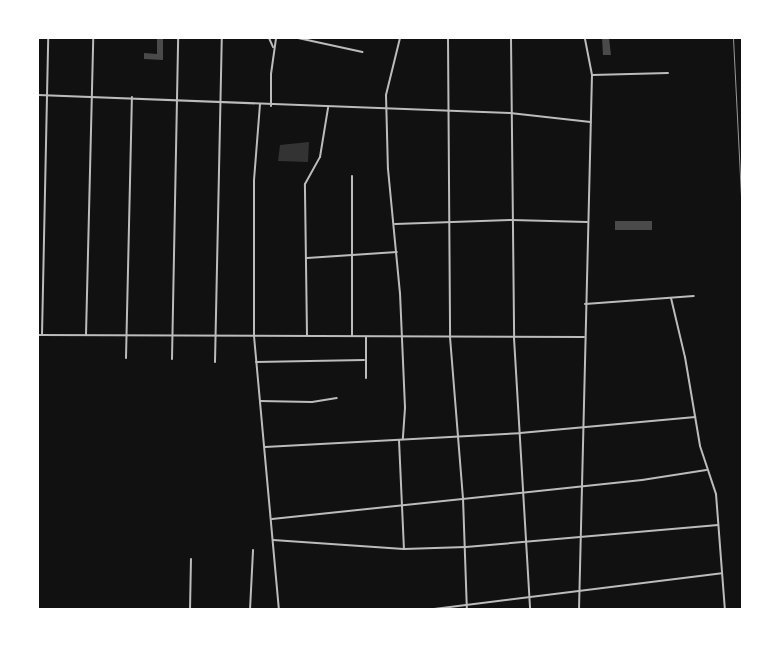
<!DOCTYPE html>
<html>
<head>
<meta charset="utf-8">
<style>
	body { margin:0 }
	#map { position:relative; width:780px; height:647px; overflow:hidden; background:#111; font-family:"Source Sans 3",sans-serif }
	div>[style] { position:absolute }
	.water>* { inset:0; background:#333 }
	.building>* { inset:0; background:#4a4a4a; transform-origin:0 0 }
	.minor>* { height:2px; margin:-1px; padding:0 1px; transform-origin:1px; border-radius:1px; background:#bcbcbc }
	.rail>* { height:1px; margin:-0.5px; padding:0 0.5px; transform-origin:0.5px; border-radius:0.5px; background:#9a9a9a }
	span { translate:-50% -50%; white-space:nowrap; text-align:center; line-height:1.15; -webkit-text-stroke:4px #fff; paint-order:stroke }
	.frame { position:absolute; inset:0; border:39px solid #fff; pointer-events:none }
</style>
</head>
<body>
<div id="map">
	<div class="water">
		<div style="clip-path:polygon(309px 142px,308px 162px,278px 161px,280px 145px)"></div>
	</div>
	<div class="building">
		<div style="clip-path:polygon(157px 38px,163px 38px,163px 60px,144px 59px,144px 53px,157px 54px)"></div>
		<div style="clip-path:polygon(602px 38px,609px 38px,611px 55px,603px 55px)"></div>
		<div style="left:652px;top:221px;width:9px;height:37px;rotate:90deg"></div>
	</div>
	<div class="minor">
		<div style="left:269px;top:38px;width:10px;rotate:66deg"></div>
		<div style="left:298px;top:38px;width:66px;rotate:12.2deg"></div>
		<div style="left:400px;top:38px;width:59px;rotate:103.8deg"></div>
		<div style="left:386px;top:95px;width:74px;rotate:88.5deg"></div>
		<div style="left:388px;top:169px;width:125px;rotate:84.5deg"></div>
		<div style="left:400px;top:293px;width:115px;rotate:87.5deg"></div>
		<div style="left:405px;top:408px;width:31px;rotate:94deg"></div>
		<div style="left:448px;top:38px;width:299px;rotate:89.6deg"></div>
		<div style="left:450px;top:337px;width:162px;rotate:85.4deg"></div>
		<div style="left:463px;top:498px;width:112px;rotate:88deg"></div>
		<div style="left:511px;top:38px;width:300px;rotate:89.4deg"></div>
		<div style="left:514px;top:338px;width:272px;rotate:86.6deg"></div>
		<div style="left:592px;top:75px;width:76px;rotate:-1.5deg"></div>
		<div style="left:38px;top:95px;width:472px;rotate:2.2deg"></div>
		<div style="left:510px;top:113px;width:81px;rotate:6.3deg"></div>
		<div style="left:260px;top:104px;width:77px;rotate:94.5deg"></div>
		<div style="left:254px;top:181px;width:155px;rotate:90deg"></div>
		<div style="left:254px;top:336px;width:275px;rotate:84.8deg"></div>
		<div style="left:271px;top:106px;width:32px;rotate:-90deg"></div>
		<div style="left:271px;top:74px;width:36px;rotate:-82deg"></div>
		<div style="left:352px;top:176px;width:160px;rotate:90deg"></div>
		<div style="left:395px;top:224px;width:117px;rotate:-2deg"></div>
		<div style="left:512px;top:220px;width:75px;rotate:1.5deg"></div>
		<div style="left:307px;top:258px;width:90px;rotate:-3.8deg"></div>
		<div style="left:671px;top:298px;width:61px;rotate:76.7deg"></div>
		<div style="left:685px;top:357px;width:90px;rotate:80.4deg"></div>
		<div style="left:700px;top:446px;width:51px;rotate:71.6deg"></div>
		<div style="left:716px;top:494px;width:116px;rotate:85.6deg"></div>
		<div style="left:585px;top:304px;width:109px;rotate:-4.2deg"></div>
		<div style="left:38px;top:335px;width:546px;rotate:0.21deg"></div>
		<div style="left:42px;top:335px;width:297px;rotate:-88.8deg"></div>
		<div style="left:86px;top:335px;width:297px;rotate:-88.6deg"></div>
		<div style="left:307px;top:335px;width:151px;rotate:-90.8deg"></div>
		<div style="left:305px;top:184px;width:31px;rotate:-61deg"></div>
		<div style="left:320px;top:157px;width:50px;rotate:-80.7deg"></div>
		<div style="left:366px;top:337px;width:41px;rotate:90deg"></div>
		<div style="left:126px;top:358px;width:261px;rotate:-88.7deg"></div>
		<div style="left:172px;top:359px;width:321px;rotate:-88.9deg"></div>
		<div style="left:215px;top:362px;width:324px;rotate:-88.8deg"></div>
		<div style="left:256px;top:362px;width:108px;rotate:-1.1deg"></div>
		<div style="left:260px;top:401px;width:52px;rotate:1.1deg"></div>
		<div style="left:312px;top:402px;width:25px;rotate:-9deg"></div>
		<div style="left:399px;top:440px;width:109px;rotate:87.4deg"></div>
		<div style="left:265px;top:447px;width:255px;rotate:-3.1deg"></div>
		<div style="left:520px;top:433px;width:176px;rotate:-5.2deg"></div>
		<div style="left:272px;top:519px;width:372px;rotate:-6deg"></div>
		<div style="left:642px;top:480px;width:65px;rotate:-8.9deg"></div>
		<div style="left:273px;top:540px;width:131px;rotate:3.9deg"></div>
		<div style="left:404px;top:549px;width:62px;rotate:-1.8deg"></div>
		<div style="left:466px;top:547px;width:253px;rotate:-5deg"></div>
		<div style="left:190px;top:610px;width:51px;rotate:-88.9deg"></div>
		<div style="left:250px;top:610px;width:60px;rotate:-87.1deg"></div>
		<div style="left:426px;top:610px;width:298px;rotate:-7.1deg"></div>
		<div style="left:579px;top:610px;width:535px;rotate:-88.61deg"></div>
		<div style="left:592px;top:75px;width:38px;rotate:-101deg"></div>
	</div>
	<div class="rail">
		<div style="left:733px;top:38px;width:179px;rotate:87.1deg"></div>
	</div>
	<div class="frame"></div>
</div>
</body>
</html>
